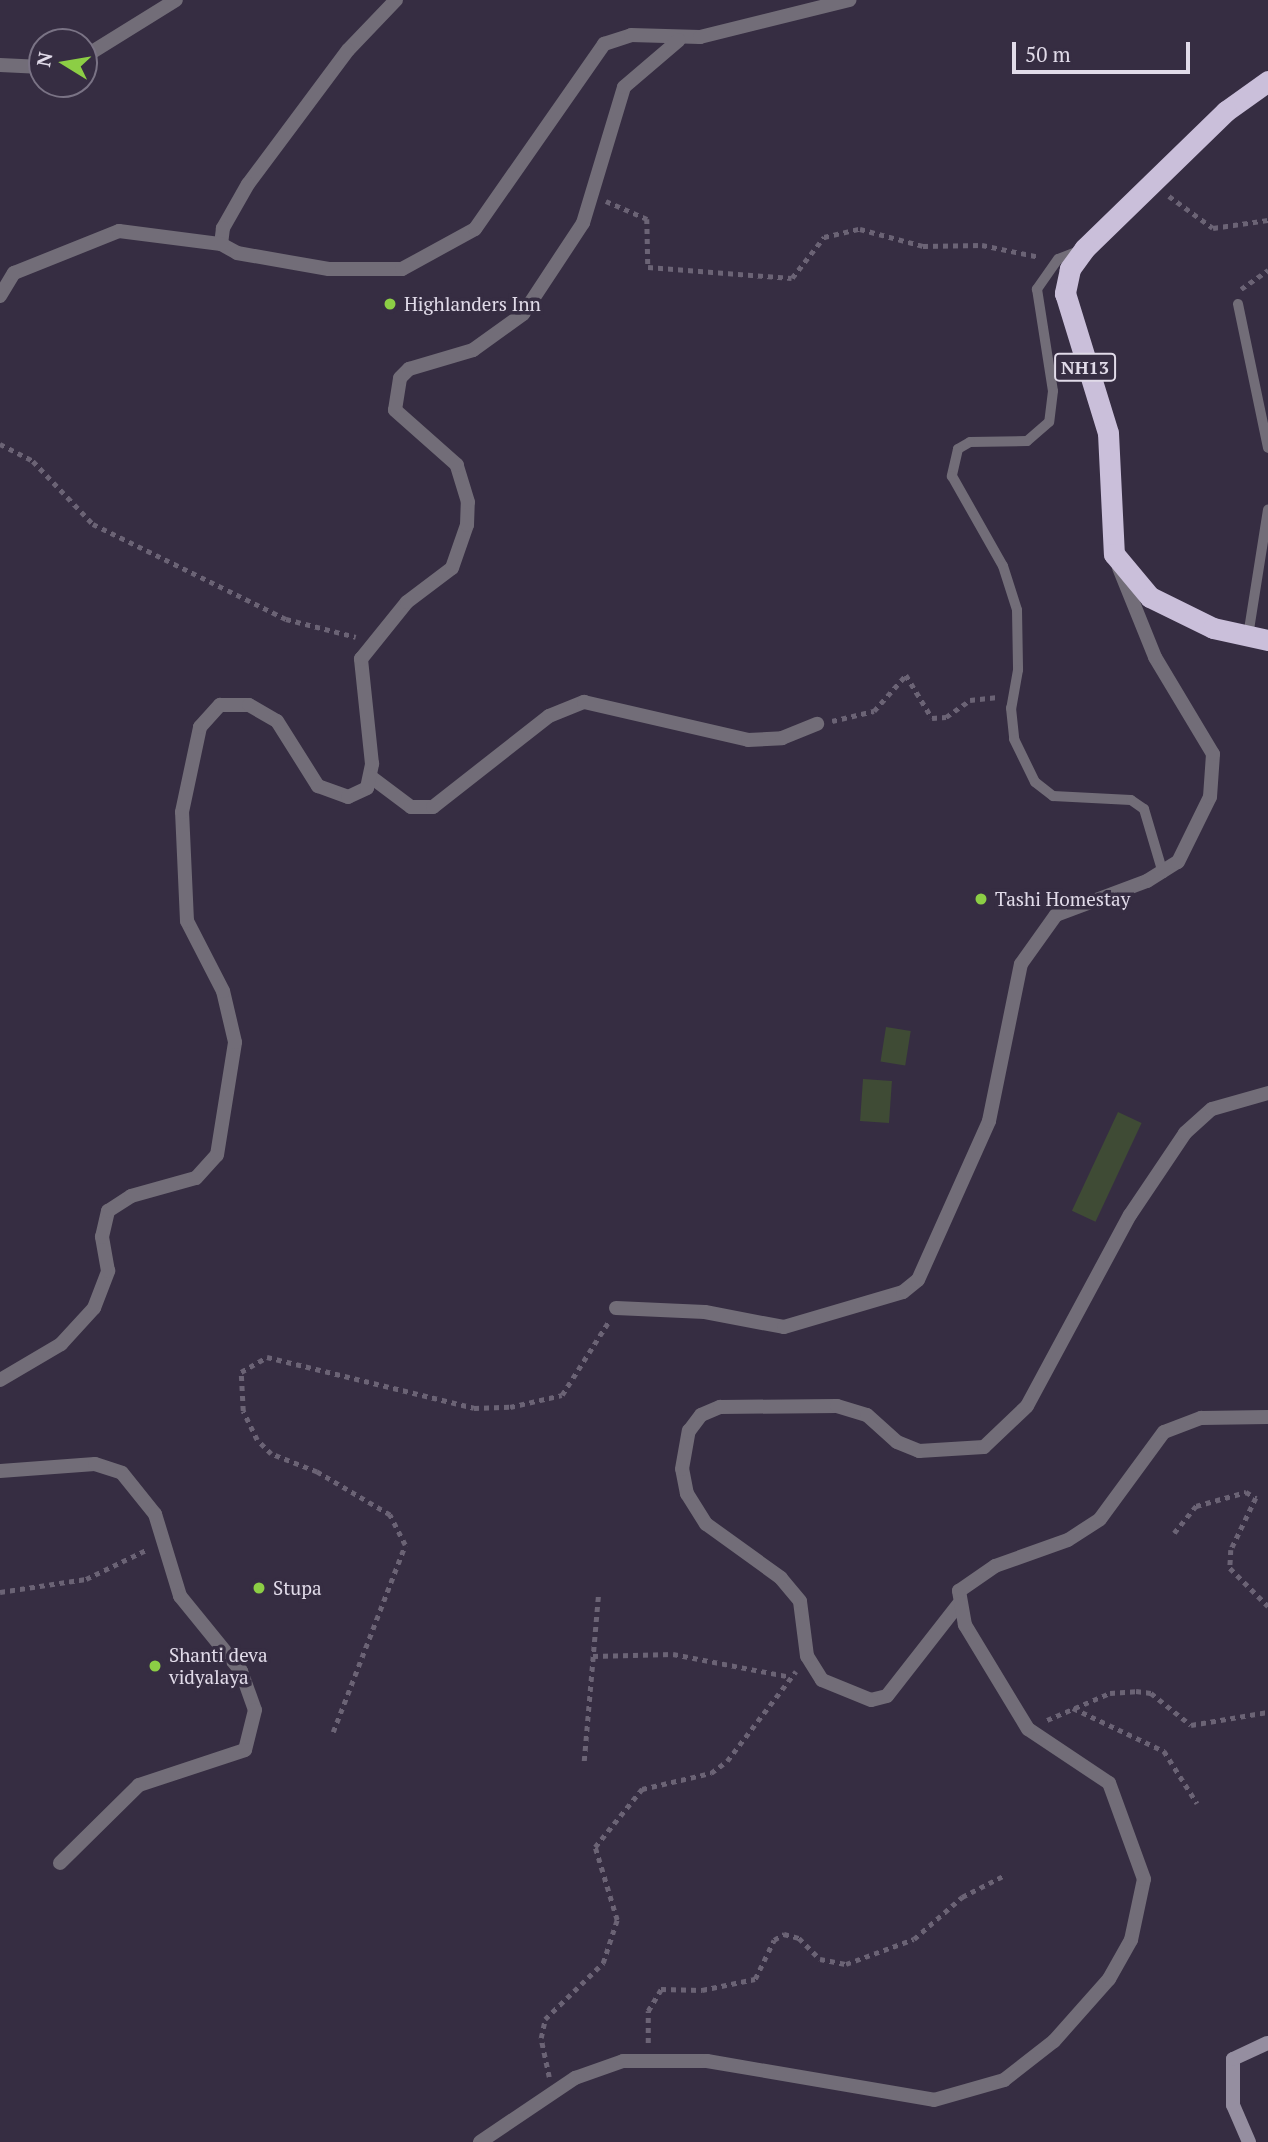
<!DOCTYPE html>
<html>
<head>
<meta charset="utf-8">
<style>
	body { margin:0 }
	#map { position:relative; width:1268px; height:2142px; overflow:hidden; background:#362d42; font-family:"PT Serif",serif }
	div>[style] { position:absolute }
	.building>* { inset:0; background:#3f4b35; transform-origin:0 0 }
	.path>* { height:4.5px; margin-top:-2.25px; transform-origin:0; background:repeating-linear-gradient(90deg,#6b6375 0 5px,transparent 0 10px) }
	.lane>* { height:10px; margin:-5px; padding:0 5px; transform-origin:5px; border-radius:5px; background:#726d78 }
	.street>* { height:14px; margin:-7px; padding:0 7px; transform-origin:7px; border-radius:7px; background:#726d78 }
	.secondary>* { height:14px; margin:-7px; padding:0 7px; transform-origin:7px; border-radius:7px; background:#958ea0 }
	.highway>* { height:21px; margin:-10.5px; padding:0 10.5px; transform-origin:10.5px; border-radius:10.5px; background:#cabfda }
	.dots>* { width:19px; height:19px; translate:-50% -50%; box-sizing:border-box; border:4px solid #362d42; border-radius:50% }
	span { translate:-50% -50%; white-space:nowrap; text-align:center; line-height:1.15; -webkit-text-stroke:7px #362d42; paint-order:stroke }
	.shield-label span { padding:2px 5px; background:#362d42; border:2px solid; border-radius:5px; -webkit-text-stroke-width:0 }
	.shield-label { font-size:18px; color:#e1dbe9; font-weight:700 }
	.poi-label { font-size:19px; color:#e1dbe9 }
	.left { translate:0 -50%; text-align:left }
	.north { position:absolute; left:28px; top:28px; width:70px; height:70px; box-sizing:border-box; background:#362d42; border:2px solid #7a7385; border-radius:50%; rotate:281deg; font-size:19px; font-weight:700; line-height:28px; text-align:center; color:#e1dbe9 }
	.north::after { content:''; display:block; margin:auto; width:24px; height:32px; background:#8cce45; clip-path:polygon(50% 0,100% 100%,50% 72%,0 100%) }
	.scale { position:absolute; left:1012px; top:42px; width:178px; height:32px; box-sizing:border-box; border:4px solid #e1dbe9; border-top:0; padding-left:9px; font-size:21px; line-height:24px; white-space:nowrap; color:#e1dbe9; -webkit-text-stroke:5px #362d42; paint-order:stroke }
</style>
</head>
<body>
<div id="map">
	<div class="building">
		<div style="left:886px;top:1027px;width:25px;height:35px;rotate:9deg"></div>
		<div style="left:863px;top:1079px;width:29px;height:42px;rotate:4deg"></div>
		<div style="left:1118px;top:1112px;width:26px;height:109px;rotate:25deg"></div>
	</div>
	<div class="path">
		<div style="left:1169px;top:196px;width:54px;rotate:36deg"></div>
		<div style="left:1213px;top:228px;width:56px;rotate:-8.3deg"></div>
		<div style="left:606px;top:201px;width:45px;rotate:23.7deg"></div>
		<div style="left:647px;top:219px;width:48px;rotate:88.8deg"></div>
		<div style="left:648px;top:267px;width:144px;rotate:4.4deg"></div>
		<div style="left:792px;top:278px;width:52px;rotate:-52deg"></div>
		<div style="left:824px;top:237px;width:37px;rotate:-13deg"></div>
		<div style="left:860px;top:229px;width:65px;rotate:15.1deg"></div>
		<div style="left:923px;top:246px;width:59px;rotate:-1deg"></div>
		<div style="left:982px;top:245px;width:59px;rotate:11.7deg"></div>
		<div style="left:1241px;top:289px;width:33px;rotate:-35deg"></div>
		<div style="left:0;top:444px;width:37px;rotate:27deg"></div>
		<div style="left:33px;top:461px;width:87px;rotate:46.4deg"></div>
		<div style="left:93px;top:524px;width:215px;rotate:26.2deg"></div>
		<div style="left:286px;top:619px;width:72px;rotate:14.4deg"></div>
		<div style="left:832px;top:721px;width:43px;rotate:-13.4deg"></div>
		<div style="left:874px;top:711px;width:48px;rotate:-48.4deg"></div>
		<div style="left:906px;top:675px;width:50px;rotate:58.8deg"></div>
		<div style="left:932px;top:718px;width:14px;rotate:-4deg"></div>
		<div style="left:946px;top:717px;width:29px;rotate:-35deg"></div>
		<div style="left:970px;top:700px;width:28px;rotate:-6deg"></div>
		<div style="left:1174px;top:1533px;width:35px;rotate:-51deg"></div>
		<div style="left:1196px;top:1506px;width:52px;rotate:-15.6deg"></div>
		<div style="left:1246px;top:1492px;width:12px;rotate:31deg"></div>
		<div style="left:1256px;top:1498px;width:58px;rotate:115.7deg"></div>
		<div style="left:1231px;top:1550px;width:18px;rotate:93deg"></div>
		<div style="left:1230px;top:1568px;width:54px;rotate:45deg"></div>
		<div style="left:0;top:1592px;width:87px;rotate:-8.6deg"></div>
		<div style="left:86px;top:1579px;width:69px;rotate:-25.8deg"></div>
		<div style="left:593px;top:1656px;width:80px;rotate:-1.4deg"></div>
		<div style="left:673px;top:1654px;width:120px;rotate:11deg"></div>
		<div style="left:1073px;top:1708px;width:101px;rotate:25.3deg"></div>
		<div style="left:1164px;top:1751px;width:62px;rotate:57.6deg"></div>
		<div style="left:1047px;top:1720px;width:69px;rotate:-23.2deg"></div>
		<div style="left:1110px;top:1693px;width:26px;rotate:-4deg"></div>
		<div style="left:1136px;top:1691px;width:15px;rotate:8deg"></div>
		<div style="left:1151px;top:1693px;width:51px;rotate:38.7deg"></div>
		<div style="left:1191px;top:1725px;width:78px;rotate:-9.6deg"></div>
		<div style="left:333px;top:1732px;width:200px;rotate:-68.9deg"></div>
		<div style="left:405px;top:1545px;width:34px;rotate:-117deg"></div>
		<div style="left:390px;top:1515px;width:85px;rotate:-149.5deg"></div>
		<div style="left:317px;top:1472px;width:49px;rotate:-158.6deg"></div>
		<div style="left:271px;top:1454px;width:20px;rotate:-135deg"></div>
		<div style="left:257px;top:1440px;width:32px;rotate:-116deg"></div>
		<div style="left:243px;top:1411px;width:39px;rotate:-93deg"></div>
		<div style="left:241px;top:1372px;width:30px;rotate:-30deg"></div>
		<div style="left:267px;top:1357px;width:213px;rotate:13.8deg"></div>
		<div style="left:474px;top:1408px;width:36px;rotate:-2deg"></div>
		<div style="left:510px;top:1407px;width:53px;rotate:-13deg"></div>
		<div style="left:562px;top:1395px;width:88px;rotate:-57.6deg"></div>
		<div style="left:584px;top:1761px;width:165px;rotate:-85.1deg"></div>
		<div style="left:648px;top:2043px;width:32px;rotate:-90deg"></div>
		<div style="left:648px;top:2011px;width:26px;rotate:-59deg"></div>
		<div style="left:661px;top:1989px;width:41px;rotate:1.4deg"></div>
		<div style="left:702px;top:1990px;width:54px;rotate:-11.7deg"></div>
		<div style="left:755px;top:1979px;width:43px;rotate:-64deg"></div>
		<div style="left:774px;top:1940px;width:12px;rotate:-31deg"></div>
		<div style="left:784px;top:1934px;width:16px;rotate:15deg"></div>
		<div style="left:799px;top:1938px;width:30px;rotate:45deg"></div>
		<div style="left:820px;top:1959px;width:26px;rotate:11deg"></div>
		<div style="left:846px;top:1964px;width:72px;rotate:-20.2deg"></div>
		<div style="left:914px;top:1939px;width:64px;rotate:-41.2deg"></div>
		<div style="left:962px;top:1897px;width:48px;rotate:-27.1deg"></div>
		<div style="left:549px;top:2077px;width:40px;rotate:-102deg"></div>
		<div style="left:541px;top:2038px;width:19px;rotate:-78deg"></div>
		<div style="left:545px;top:2019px;width:81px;rotate:-44deg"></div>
		<div style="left:603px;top:1963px;width:45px;rotate:-72deg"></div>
		<div style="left:617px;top:1920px;width:76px;rotate:-106.8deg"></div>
		<div style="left:595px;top:1847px;width:75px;rotate:-51deg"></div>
		<div style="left:642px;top:1789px;width:71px;rotate:-13.1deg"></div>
		<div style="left:711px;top:1773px;width:20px;rotate:-37deg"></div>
		<div style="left:727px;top:1761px;width:113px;rotate:-52.5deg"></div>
	</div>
	<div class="lane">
		<div style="left:1079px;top:251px;width:22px;rotate:159deg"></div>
		<div style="left:1058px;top:259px;width:37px;rotate:125deg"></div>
		<div style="left:1037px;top:289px;width:103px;rotate:81.1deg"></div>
		<div style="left:1053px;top:391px;width:31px;rotate:97deg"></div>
		<div style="left:1049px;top:422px;width:29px;rotate:139deg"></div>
		<div style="left:1027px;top:441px;width:57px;rotate:179deg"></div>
		<div style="left:970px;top:442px;width:14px;rotate:150deg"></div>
		<div style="left:958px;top:449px;width:28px;rotate:103deg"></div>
		<div style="left:952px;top:476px;width:103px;rotate:60.5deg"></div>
		<div style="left:1003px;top:566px;width:46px;rotate:72.3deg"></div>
		<div style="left:1017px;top:610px;width:60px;rotate:89deg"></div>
		<div style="left:1018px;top:670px;width:39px;rotate:100deg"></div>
		<div style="left:1011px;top:708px;width:31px;rotate:84deg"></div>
		<div style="left:1014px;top:739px;width:48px;rotate:64deg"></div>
		<div style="left:1035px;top:782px;width:23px;rotate:38deg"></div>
		<div style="left:1053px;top:796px;width:78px;rotate:2.9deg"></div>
		<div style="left:1131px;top:800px;width:16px;rotate:35deg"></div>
		<div style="left:1144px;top:809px;width:67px;rotate:73.5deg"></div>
		<div style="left:1238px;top:304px;width:147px;rotate:78.2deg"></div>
		<div style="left:1248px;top:636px;width:128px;rotate:-81deg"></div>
	</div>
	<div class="street">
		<div style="left:396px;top:0;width:69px;rotate:133.8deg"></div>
		<div style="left:348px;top:50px;width:167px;rotate:126.7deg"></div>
		<div style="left:248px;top:184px;width:51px;rotate:119.6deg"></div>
		<div style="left:223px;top:228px;width:16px;rotate:97deg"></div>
		<div style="left:221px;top:244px;width:18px;rotate:29deg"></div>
		<div style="left:237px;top:253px;width:93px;rotate:9.9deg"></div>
		<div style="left:329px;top:269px;width:73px"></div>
		<div style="left:402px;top:269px;width:83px;rotate:-28.7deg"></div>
		<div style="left:475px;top:229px;width:226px;rotate:-55.1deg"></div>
		<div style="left:604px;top:44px;width:28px;rotate:-18deg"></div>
		<div style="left:631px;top:35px;width:69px;rotate:1.7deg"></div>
		<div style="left:700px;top:37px;width:154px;rotate:-13.9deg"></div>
		<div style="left:84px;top:57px;width:108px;rotate:-31.8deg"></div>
		<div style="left:0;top:65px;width:42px;rotate:2.7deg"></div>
		<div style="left:0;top:296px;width:27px;rotate:-59deg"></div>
		<div style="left:14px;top:273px;width:113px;rotate:-21.8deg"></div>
		<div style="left:119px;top:231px;width:103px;rotate:7.3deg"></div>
		<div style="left:371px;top:777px;width:50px;rotate:36.9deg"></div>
		<div style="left:411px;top:807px;width:22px"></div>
		<div style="left:433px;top:807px;width:147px;rotate:-38.1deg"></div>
		<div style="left:549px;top:716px;width:38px;rotate:-22deg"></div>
		<div style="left:584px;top:702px;width:168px;rotate:13deg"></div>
		<div style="left:748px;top:740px;width:34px;rotate:-3deg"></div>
		<div style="left:782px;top:738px;width:38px;rotate:-22deg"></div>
		<div style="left:616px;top:1308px;width:89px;rotate:2.6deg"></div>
		<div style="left:705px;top:1312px;width:80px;rotate:10.8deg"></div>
		<div style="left:784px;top:1327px;width:124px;rotate:-16.4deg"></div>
		<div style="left:903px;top:1292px;width:19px;rotate:-39deg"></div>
		<div style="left:918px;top:1280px;width:174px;rotate:-65.9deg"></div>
		<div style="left:989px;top:1121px;width:160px;rotate:-78.5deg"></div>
		<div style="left:1021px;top:964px;width:60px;rotate:-54.5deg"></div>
		<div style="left:1056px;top:915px;width:97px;rotate:-20.5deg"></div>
		<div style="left:1147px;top:881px;width:36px;rotate:-32deg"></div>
		<div style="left:1178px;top:862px;width:72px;rotate:-63.8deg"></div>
		<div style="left:1210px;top:797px;width:43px;rotate:-86deg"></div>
		<div style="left:1213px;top:754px;width:113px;rotate:-120.9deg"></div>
		<div style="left:1155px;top:657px;width:96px;rotate:-112deg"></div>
		<div style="left:0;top:1380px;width:71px;rotate:-30.5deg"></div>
		<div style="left:61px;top:1344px;width:49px;rotate:-47.5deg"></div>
		<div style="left:94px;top:1308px;width:40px;rotate:-69deg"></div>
		<div style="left:108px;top:1271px;width:35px;rotate:-100deg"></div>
		<div style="left:102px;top:1237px;width:27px;rotate:-77deg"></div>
		<div style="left:108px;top:1211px;width:27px;rotate:-33deg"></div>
		<div style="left:131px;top:1196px;width:67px;rotate:-15.5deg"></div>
		<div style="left:196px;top:1178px;width:31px;rotate:-48deg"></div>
		<div style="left:217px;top:1155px;width:114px;rotate:-80.9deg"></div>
		<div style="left:235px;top:1042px;width:52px;rotate:-103.2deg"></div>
		<div style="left:223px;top:991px;width:79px;rotate:-117.2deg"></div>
		<div style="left:187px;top:921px;width:109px;rotate:-92.6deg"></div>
		<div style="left:182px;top:812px;width:87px;rotate:-78deg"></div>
		<div style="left:200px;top:727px;width:30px;rotate:-48deg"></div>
		<div style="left:220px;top:705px;width:29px"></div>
		<div style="left:249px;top:705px;width:32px;rotate:30deg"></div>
		<div style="left:277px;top:721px;width:77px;rotate:57.8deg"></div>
		<div style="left:318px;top:786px;width:32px;rotate:20deg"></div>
		<div style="left:348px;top:797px;width:21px;rotate:-25deg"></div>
		<div style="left:367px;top:788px;width:25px;rotate:-78deg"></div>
		<div style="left:372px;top:764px;width:106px;rotate:-96deg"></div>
		<div style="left:361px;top:659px;width:73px;rotate:-51.1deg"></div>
		<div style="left:407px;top:602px;width:56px;rotate:-37.1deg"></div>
		<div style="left:452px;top:568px;width:46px;rotate:-70.8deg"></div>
		<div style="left:467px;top:525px;width:23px;rotate:-88deg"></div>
		<div style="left:468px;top:502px;width:39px;rotate:-107deg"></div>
		<div style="left:457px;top:465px;width:83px;rotate:-138.4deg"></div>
		<div style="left:395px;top:410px;width:32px;rotate:-81deg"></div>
		<div style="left:400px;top:378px;width:13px;rotate:-45deg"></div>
		<div style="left:409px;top:369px;width:67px;rotate:-16.5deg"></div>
		<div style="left:473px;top:350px;width:62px;rotate:-35.8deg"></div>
		<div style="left:523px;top:314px;width:109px;rotate:-56.6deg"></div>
		<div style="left:583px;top:223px;width:142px;rotate:-73.2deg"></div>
		<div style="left:624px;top:87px;width:72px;rotate:-40.5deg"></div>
		<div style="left:0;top:1471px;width:95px;rotate:-4.2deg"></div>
		<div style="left:95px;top:1464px;width:28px;rotate:18deg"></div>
		<div style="left:122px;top:1473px;width:53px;rotate:51.2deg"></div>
		<div style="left:155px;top:1514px;width:86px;rotate:73deg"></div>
		<div style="left:180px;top:1596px;width:97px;rotate:50.9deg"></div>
		<div style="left:241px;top:1671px;width:41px;rotate:70.3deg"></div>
		<div style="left:255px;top:1710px;width:41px;rotate:104deg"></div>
		<div style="left:245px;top:1750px;width:112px;rotate:161.7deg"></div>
		<div style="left:139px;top:1785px;width:111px;rotate:135.4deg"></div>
		<div style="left:958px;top:1605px;width:115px;rotate:128deg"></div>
		<div style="left:887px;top:1696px;width:16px;rotate:166deg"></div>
		<div style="left:871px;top:1700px;width:53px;rotate:-157.8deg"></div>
		<div style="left:822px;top:1680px;width:28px;rotate:-122deg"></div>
		<div style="left:807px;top:1656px;width:55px;rotate:-97.3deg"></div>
		<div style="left:800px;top:1601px;width:30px;rotate:-130deg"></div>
		<div style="left:781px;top:1578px;width:92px;rotate:-144.2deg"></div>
		<div style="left:706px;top:1524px;width:36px;rotate:-122deg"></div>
		<div style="left:687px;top:1494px;width:25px;rotate:-101deg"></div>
		<div style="left:682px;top:1469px;width:39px;rotate:-80deg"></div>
		<div style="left:689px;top:1431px;width:20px;rotate:-53deg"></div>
		<div style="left:701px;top:1415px;width:21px;rotate:-23deg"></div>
		<div style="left:720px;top:1407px;width:117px;rotate:-0.5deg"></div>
		<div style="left:837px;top:1406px;width:31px;rotate:17deg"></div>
		<div style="left:867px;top:1415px;width:40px;rotate:42deg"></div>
		<div style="left:897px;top:1442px;width:24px;rotate:22deg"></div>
		<div style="left:919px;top:1451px;width:65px;rotate:-3.5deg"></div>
		<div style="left:984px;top:1447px;width:59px;rotate:-43.6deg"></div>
		<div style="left:1027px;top:1406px;width:217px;rotate:-61.7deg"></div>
		<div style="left:1130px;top:1215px;width:99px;rotate:-56.1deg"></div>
		<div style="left:1185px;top:1133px;width:36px;rotate:-42deg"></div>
		<div style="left:1212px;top:1109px;width:58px;rotate:-15.9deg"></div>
		<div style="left:480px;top:2142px;width:115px;rotate:-34deg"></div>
		<div style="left:575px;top:2078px;width:51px;rotate:-19.5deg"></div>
		<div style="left:623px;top:2061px;width:84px"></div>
		<div style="left:707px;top:2061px;width:230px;rotate:9.7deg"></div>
		<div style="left:934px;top:2100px;width:73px;rotate:-15.9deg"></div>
		<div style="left:1004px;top:2080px;width:63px;rotate:-38deg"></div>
		<div style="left:1054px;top:2041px;width:83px;rotate:-48.4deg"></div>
		<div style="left:1109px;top:1979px;width:45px;rotate:-60.6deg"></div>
		<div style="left:1131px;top:1940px;width:62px;rotate:-78deg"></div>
		<div style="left:1144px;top:1879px;width:102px;rotate:-110deg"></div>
		<div style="left:1109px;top:1783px;width:97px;rotate:-146.3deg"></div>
		<div style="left:1028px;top:1729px;width:122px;rotate:-121.2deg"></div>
		<div style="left:965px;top:1625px;width:35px;rotate:-100deg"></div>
		<div style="left:959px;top:1591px;width:44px;rotate:-34.8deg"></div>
		<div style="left:995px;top:1566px;width:77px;rotate:-19.6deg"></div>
		<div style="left:1068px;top:1540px;width:38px;rotate:-33deg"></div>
		<div style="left:1100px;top:1519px;width:108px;rotate:-53.7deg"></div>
		<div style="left:1164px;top:1432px;width:40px;rotate:-21deg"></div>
		<div style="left:1201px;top:1418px;width:67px;rotate:-0.9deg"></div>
	</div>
	<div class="secondary">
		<div style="left:1249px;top:2142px;width:40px;rotate:-113.4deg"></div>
		<div style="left:1233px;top:2105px;width:46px;rotate:-90deg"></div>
		<div style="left:1233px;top:2059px;width:38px;rotate:-25deg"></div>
	</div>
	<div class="highway">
		<div style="left:1268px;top:81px;width:52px;rotate:144.5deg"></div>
		<div style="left:1226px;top:111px;width:197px;rotate:135.8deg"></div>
		<div style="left:1085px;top:248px;width:26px;rotate:126deg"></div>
		<div style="left:1070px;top:269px;width:25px;rotate:102deg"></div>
		<div style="left:1065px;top:293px;width:146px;rotate:72.9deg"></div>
		<div style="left:1108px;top:433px;width:121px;rotate:87.2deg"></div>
		<div style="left:1114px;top:554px;width:56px;rotate:50.1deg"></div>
		<div style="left:1150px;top:597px;width:70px;rotate:26.2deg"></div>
		<div style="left:1213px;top:628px;width:56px;rotate:12.3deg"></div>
	</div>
	<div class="dots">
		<div style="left:390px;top:304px;background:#8cce45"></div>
		<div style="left:981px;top:899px;background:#8cce45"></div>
		<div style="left:259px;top:1588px;background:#8cce45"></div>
		<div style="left:155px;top:1666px;background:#8cce45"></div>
	</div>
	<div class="shield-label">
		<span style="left:1085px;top:367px">NH13</span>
	</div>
	<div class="poi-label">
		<span class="left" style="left:404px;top:304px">Highlanders Inn</span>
		<span class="left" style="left:995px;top:899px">Tashi Homestay</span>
		<span class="left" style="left:273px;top:1588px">Stupa</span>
		<span class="left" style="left:169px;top:1666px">Shanti deva<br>vidyalaya</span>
	</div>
	<div class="north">N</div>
	<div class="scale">50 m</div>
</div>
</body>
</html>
